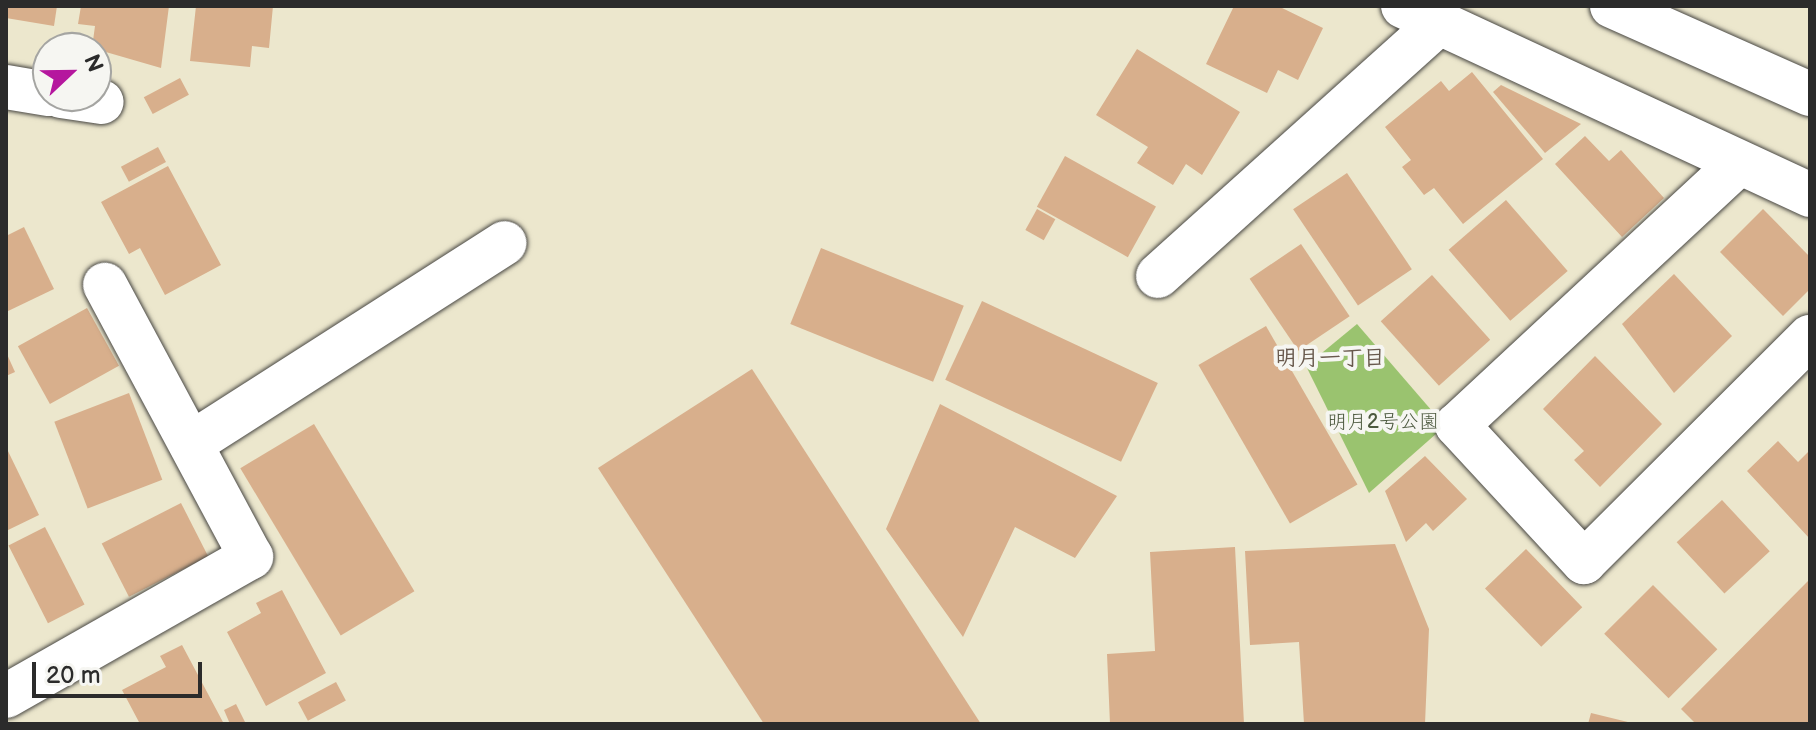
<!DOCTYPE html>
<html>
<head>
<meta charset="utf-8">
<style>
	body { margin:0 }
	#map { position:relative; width:1816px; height:730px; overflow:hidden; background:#ece7cd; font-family:"Balsamiq Sans","Klee One",sans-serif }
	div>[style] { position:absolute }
	.green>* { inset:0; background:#9ac36f }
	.building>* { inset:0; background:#d8af8c; transform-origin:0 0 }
	.roads { filter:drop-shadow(0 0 2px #484743) drop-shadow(0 0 2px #484743) }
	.minor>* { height:44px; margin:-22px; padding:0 22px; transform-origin:22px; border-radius:22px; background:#fff }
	span { translate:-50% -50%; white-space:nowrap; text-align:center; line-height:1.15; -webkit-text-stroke:8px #f6f6f2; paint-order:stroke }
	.park-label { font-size:20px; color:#4c593f }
	.neighbourhood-label { font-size:22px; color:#68594d; font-weight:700 }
	.frame { position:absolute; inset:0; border:8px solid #2b2b2b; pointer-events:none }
	.north { position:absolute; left:32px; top:32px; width:80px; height:80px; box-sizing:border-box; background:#f6f6f2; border:2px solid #a5a5a2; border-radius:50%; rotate:68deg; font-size:22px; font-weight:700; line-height:32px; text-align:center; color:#2b2b2b }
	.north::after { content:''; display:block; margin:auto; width:28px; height:36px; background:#b5179e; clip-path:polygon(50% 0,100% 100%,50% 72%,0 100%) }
	.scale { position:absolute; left:32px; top:662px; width:170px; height:36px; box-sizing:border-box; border:4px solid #2b2b2b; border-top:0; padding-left:10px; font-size:24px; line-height:28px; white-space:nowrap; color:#2b2b2b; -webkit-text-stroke:6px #f6f6f2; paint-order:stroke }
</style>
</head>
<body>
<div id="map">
	<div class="green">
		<div style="clip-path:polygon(1357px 324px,1445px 426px,1369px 493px,1306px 366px)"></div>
	</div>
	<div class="building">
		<div style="clip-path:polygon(6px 6px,57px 6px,54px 26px,6px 18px)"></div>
		<div style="clip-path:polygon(81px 6px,169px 6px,161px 68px,92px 48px,95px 26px,78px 24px)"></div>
		<div style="clip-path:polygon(196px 6px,273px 6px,269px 48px,252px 46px,250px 67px,190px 61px)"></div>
		<div style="clip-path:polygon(1234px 6px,1278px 6px,1323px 28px,1298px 80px,1278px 70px,1267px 93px,1206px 64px)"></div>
		<div style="clip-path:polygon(1137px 49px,1240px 112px,1202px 175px,1186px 164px,1173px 185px,1137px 163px,1148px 147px,1096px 115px)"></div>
		<div style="clip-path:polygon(1472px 72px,1543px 159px,1463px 224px,1434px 188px,1424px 195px,1402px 167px,1411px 160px,1385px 127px,1441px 81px,1449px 91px)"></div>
		<div style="left:180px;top:78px;width:19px;height:41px;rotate:62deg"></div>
		<div style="clip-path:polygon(1501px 85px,1581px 124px,1545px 153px,1493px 92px)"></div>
		<div style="clip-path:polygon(1585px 136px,1609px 161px,1621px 150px,1664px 198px,1622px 237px,1555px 164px)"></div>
		<div style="left:158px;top:147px;width:17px;height:42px;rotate:62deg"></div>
		<div style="left:1065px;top:156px;width:104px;height:58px;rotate:29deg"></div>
		<div style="clip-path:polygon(168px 166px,221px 265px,165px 295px,140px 248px,129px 254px,101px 202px)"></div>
		<div style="left:1347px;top:173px;width:116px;height:65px;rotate:56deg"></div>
		<div style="left:1506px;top:200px;width:94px;height:76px;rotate:49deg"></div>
		<div style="left:1037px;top:209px;width:21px;height:24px;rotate:29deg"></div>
		<div style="clip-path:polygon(1763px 209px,1810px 257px,1810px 289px,1783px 316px,1720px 252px)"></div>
		<div style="clip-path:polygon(24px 227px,54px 289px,6px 312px,6px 236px)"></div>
		<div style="left:1301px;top:244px;width:87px;height:62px;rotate:56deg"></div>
		<div style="left:821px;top:248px;width:154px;height:82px;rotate:22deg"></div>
		<div style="clip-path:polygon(1674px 274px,1732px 336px,1674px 393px,1622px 324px)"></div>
		<div style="left:1432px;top:275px;width:87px;height:69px;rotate:48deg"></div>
		<div style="left:982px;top:301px;width:194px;height:87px;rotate:25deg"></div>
		<div style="left:87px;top:308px;width:66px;height:79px;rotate:61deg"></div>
		<div style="left:1266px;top:326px;width:183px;height:78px;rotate:60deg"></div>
		<div style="clip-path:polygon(6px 352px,15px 372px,6px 376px)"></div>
		<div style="clip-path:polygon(1595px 356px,1662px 424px,1600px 487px,1574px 460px,1584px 451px,1543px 409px)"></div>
		<div style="clip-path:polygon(752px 369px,981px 724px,764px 724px,598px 468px)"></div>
		<div style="left:129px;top:393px;width:93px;height:80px;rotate:69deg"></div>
		<div style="clip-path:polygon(940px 404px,1117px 496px,1075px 558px,1015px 527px,963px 637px,886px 529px)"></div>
		<div style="left:314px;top:424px;width:195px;height:86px;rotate:59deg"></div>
		<div style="clip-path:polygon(1778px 441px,1798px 462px,1810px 450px,1810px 539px,1747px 471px)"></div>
		<div style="clip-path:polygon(6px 447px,39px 515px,6px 531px)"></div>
		<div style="clip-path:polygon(1425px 456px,1467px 499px,1433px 531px,1426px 523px,1406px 542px,1385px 491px)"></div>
		<div style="left:1722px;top:500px;width:70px;height:62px;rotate:47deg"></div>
		<div style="left:181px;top:503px;width:60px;height:89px;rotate:63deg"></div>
		<div style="left:45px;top:527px;width:87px;height:41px;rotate:63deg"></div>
		<div style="clip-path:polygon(1395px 544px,1429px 629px,1425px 724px,1304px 724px,1299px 642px,1250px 645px,1245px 551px)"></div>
		<div style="clip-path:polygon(1235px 547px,1244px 724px,1110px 724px,1107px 654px,1155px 651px,1150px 552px)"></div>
		<div style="left:1526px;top:549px;width:81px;height:57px;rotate:46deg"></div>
		<div style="clip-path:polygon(1810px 579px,1810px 724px,1696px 724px,1681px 709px)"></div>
		<div style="left:1653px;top:585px;width:91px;height:69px;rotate:45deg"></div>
		<div style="clip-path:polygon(282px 590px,326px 673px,266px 706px,227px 632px,261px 613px,256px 603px)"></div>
		<div style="clip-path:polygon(182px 645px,224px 724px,140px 724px,122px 690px,166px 667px,160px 656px)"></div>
		<div style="left:336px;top:682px;width:21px;height:43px;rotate:62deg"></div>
		<div style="clip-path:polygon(236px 704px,246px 724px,230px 724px,224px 710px)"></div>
		<div style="clip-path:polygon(1591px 713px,1632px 723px,1632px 724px,1588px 724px)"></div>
	</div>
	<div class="roads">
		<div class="minor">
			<div style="left:1403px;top:6px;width:449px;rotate:24.9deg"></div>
			<div style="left:1612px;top:6px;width:217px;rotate:24deg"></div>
			<div style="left:6px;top:87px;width:43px;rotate:9.5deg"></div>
			<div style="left:61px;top:96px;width:41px;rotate:8.3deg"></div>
			<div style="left:1737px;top:165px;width:382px;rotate:137.1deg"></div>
			<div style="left:1457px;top:425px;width:187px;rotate:47.2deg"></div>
			<div style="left:1584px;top:562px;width:319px;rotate:-44.9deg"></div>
			<div style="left:1158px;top:276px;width:380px;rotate:-42deg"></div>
			<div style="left:192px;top:443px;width:371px;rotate:-32.6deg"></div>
			<div style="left:6px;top:696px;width:282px;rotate:-29.6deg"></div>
			<div style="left:251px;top:557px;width:309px;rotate:-118.2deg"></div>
		</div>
	</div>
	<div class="park-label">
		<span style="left:1383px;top:422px">明月2号公園</span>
	</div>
	<div class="neighbourhood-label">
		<span style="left:1330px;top:359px">明月一丁目</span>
	</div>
	<div class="frame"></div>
	<div class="north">N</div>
	<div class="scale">20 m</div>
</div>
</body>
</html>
